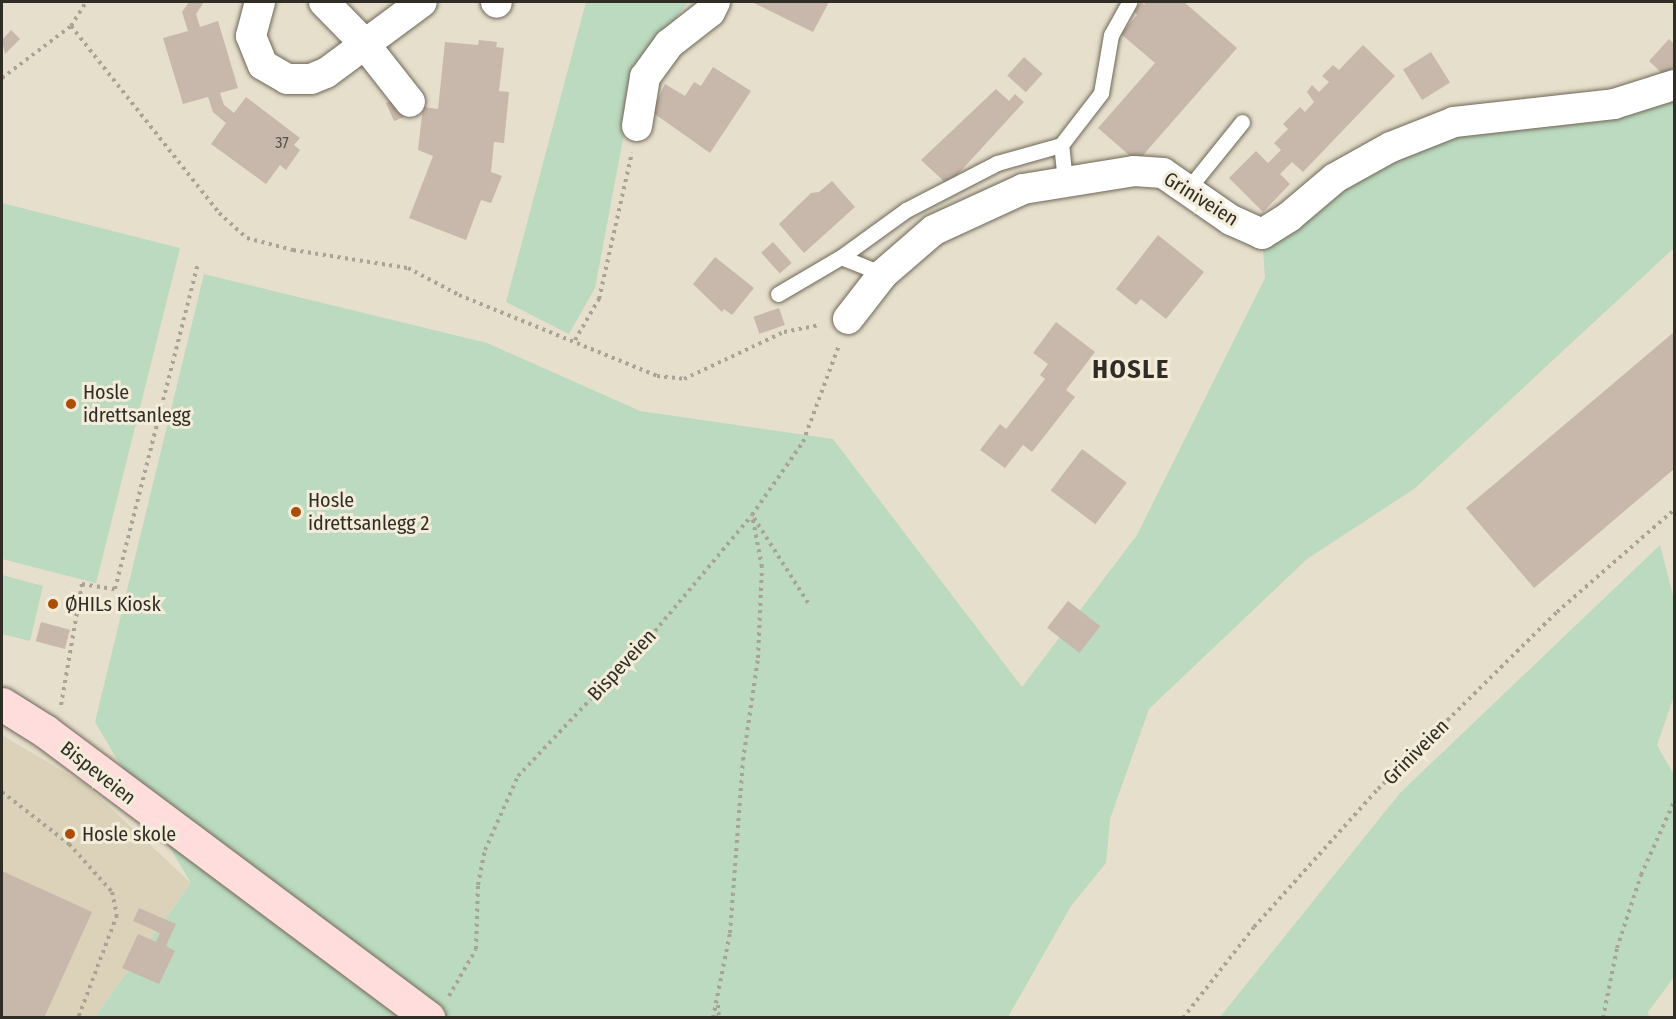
<!DOCTYPE html>
<html>
<head>
<meta charset="utf-8">
<style>
	body { margin:0 }
	#map { position:relative; width:1676px; height:1019px; overflow:hidden; background:#e6dfcc; font-family:"Fira Sans Condensed",sans-serif }
	div>[style] { position:absolute }
	.built>* { inset:0; background:#dcd2b9 }
	.green>* { inset:0; background:#bbdabf }
	.building>* { inset:0; background:#c8b8ab; transform-origin:0 0 }
	.path>* { height:4px; margin-top:-2px; transform-origin:0; background:repeating-linear-gradient(90deg,#a8a394 0 3px,transparent 0 7.5px) }
	.roads { filter:drop-shadow(0 0 2px #6e6757) drop-shadow(0 0 2px #6e6757) }
	.lane>* { height:15px; margin:-7.5px; padding:0 7.5px; transform-origin:7.5px; border-radius:7.5px; background:#fff }
	.street>* { height:30px; margin:-15px; padding:0 15px; transform-origin:15px; border-radius:15px; background:#fff }
	.secondary>* { height:33px; margin:-16.5px; padding:0 16.5px; transform-origin:16.5px; border-radius:16.5px; background:#fedddc }
	.dots>* { width:16px; height:16px; translate:-50% -50%; box-sizing:border-box; border:3px solid #f3ecd9; border-radius:50% }
	span { translate:-50% -50%; white-space:nowrap; text-align:center; line-height:1.15; -webkit-text-stroke:6px #f3ecd9; paint-order:stroke }
	.number-label { font-size:16px; color:#565047 }
	.number-label span { -webkit-text-stroke-width:0 }
	.street-label { font-size:20px; color:#302d26 }
	.poi-label { font-size:20px; color:#302d26 }
	.left { translate:0 -50%; text-align:left }
	.district-label { font-size:26px; color:#302d26; font-weight:700; letter-spacing:1.5px }
	.frame { position:absolute; inset:0; border:3px solid #302d26; pointer-events:none }
</style>
</head>
<body>
<div id="map">
	<div class="built">
		<div style="clip-path:polygon(2px 735px,86px 785px,191px 883px,95px 1017px,2px 1018px)"></div>
	</div>
	<div class="green">
		<div style="clip-path:polygon(586px 2px,688px 2px,648px 56px,627px 118px,595px 288px,569px 334px,506px 302px)"></div>
		<div style="clip-path:polygon(1674px 85px,1674px 248px,1414px 489px,1307px 559px,1149px 709px,1110px 819px,1106px 863px,1071px 906px,1008px 1017px,95px 1017px,191px 883px,95px 722px,204px 274px,487px 343px,640px 411px,833px 439px,1022px 687px,1137px 535px,1265px 278px,1262px 234px,1391px 147px)"></div>
		<div style="clip-path:polygon(2px 203px,180px 248px,96px 583px,2px 559px)"></div>
		<div style="clip-path:polygon(1660px 545px,1674px 599px,1674px 696px,1657px 745px,1674px 775px,1674px 977px,1648px 1012px,1649px 1017px,1220px 1017px,1400px 793px)"></div>
		<div style="clip-path:polygon(2px 575px,43px 586px,30px 641px,2px 634px)"></div>
	</div>
	<div class="building">
		<div style="clip-path:polygon(189px 2px,204px 2px,196px 14px,200px 27px,218px 21px,238px 88px,220px 93px,224px 105px,234px 113px,246px 97px,300px 138px,294px 145px,300px 150px,286px 170px,280px 165px,266px 184px,211px 144px,226px 123px,213px 112px,208px 97px,183px 104px,163px 38px,188px 31px,182px 12px)"></div>
		<div style="clip-path:polygon(752px 2px,829px 2px,813px 32px)"></div>
		<div style="clip-path:polygon(1141px 2px,1145px 5px,1144px 2px,1184px 2px,1237px 48px,1137px 162px,1098px 128px,1155px 63px,1121px 34px,1137px 15px,1134px 11px)"></div>
		<div style="clip-path:polygon(11px 30px,20px 39px,5px 54px,2px 40px)"></div>
		<div style="clip-path:polygon(1669px 39px,1674px 44px,1674px 66px,1665px 76px,1649px 61px)"></div>
		<div style="clip-path:polygon(479px 40px,497px 42px,496px 47px,504px 48px,499px 91px,509px 92px,504px 143px,494px 142px,491px 172px,502px 176px,491px 203px,481px 200px,466px 240px,409px 218px,433px 156px,418px 150px,423px 107px,438px 109px,445px 42px,478px 45px)"></div>
		<div style="clip-path:polygon(1363px 45px,1395px 76px,1303px 172px,1292px 162px,1280px 174px,1290px 184px,1263px 212px,1229px 178px,1256px 151px,1268px 163px,1281px 150px,1274px 143px,1288px 129px,1283px 124px,1300px 107px,1305px 112px,1314px 102px,1307px 92px,1312px 85px,1319px 92px,1329px 82px,1322px 76px,1333px 65px,1339px 70px)"></div>
		<div style="left:1431px;top:52px;width:36px;height:33px;rotate:58deg"></div>
		<div style="left:1024px;top:57px;width:25px;height:25px;rotate:42deg"></div>
		<div style="clip-path:polygon(713px 67px,751px 91px,710px 153px,652px 112px,665px 84px,685px 96px,694px 82px,701px 86px)"></div>
		<div style="clip-path:polygon(996px 89px,1009px 101px,1015px 94px,1024px 102px,948px 185px,921px 160px)"></div>
		<div style="left:397px;top:98px;width:20px;height:12px;rotate:66deg"></div>
		<div style="clip-path:polygon(832px 181px,855px 207px,804px 253px,779px 224px,811px 193px,819px 192px)"></div>
		<div style="clip-path:polygon(1158px 235px,1204px 272px,1166px 319px,1141px 299px,1136px 305px,1116px 289px)"></div>
		<div style="left:773px;top:242px;width:28px;height:16px;rotate:48deg"></div>
		<div style="clip-path:polygon(715px 257px,754px 288px,732px 315px,724px 309px,722px 312px,693px 284px)"></div>
		<div style="left:779px;top:308px;width:18px;height:27px;rotate:71deg"></div>
		<div style="clip-path:polygon(1056px 322px,1095px 352px,1066px 390px,1075px 397px,1032px 452px,1023px 445px,1005px 468px,980px 450px,1000px 424px,1006px 429px,1045px 379px,1040px 375px,1048px 364px,1033px 353px)"></div>
		<div style="clip-path:polygon(1674px 332px,1674px 469px,1534px 588px,1466px 508px)"></div>
		<div style="left:1082px;top:449px;width:56px;height:52px;rotate:37deg"></div>
		<div style="left:1068px;top:601px;width:41px;height:34px;rotate:38deg"></div>
		<div style="left:41px;top:622px;width:30px;height:20px;rotate:15deg"></div>
		<div style="clip-path:polygon(2px 871px,92px 912px,44px 1018px,2px 1018px)"></div>
		<div style="clip-path:polygon(139px 908px,176px 924px,166px 946px,175px 951px,159px 984px,122px 968px,138px 934px,156px 942px,160px 933px,133px 921px)"></div>
	</div>
	<div class="path">
		<div style="left:71px;top:26px;width:238px;rotate:51.6deg"></div>
		<div style="left:219px;top:213px;width:38px;rotate:42deg"></div>
		<div style="left:247px;top:238px;width:48px;rotate:14.6deg"></div>
		<div style="left:293px;top:250px;width:116px;rotate:8.9deg"></div>
		<div style="left:408px;top:268px;width:58px;rotate:27.9deg"></div>
		<div style="left:459px;top:295px;width:214px;rotate:22.2deg"></div>
		<div style="left:657px;top:376px;width:27px;rotate:6deg"></div>
		<div style="left:684px;top:379px;width:110px;rotate:-25.2deg"></div>
		<div style="left:784px;top:332px;width:36px;rotate:-11deg"></div>
		<div style="left:2px;top:78px;width:86px;rotate:-37deg"></div>
		<div style="left:71px;top:26px;width:28px;rotate:-58deg"></div>
		<div style="left:575px;top:340px;width:48px;rotate:-59.7deg"></div>
		<div style="left:599px;top:299px;width:150px;rotate:-77.3deg"></div>
		<div style="left:754px;top:518px;width:104px;rotate:57.5deg"></div>
		<div style="left:61px;top:705px;width:123px;rotate:-80.2deg"></div>
		<div style="left:82px;top:584px;width:33px;rotate:9deg"></div>
		<div style="left:115px;top:589px;width:335px;rotate:-75.7deg"></div>
		<div style="left:2px;top:792px;width:85px;rotate:37.8deg"></div>
		<div style="left:69px;top:844px;width:64px;rotate:48.1deg"></div>
		<div style="left:112px;top:892px;width:24px;rotate:78deg"></div>
		<div style="left:117px;top:915px;width:110px;rotate:110.7deg"></div>
		<div style="left:449px;top:996px;width:54px;rotate:-60.1deg"></div>
		<div style="left:476px;top:949px;width:64px;rotate:-88.2deg"></div>
		<div style="left:478px;top:885px;width:36px;rotate:-79deg"></div>
		<div style="left:485px;top:850px;width:81px;rotate:-66deg"></div>
		<div style="left:518px;top:776px;width:199px;rotate:-46.6deg"></div>
		<div style="left:655px;top:631px;width:151px;rotate:-50.1deg"></div>
		<div style="left:752px;top:515px;width:89px;rotate:-55.1deg"></div>
		<div style="left:803px;top:442px;width:103px;rotate:-69.6deg"></div>
		<div style="left:718px;top:1005px;width:13px;rotate:86deg"></div>
		<div style="left:713px;top:1018px;width:87px;rotate:-78.7deg"></div>
		<div style="left:730px;top:933px;width:173px;rotate:-85.7deg"></div>
		<div style="left:743px;top:760px;width:103px;rotate:-81.6deg"></div>
		<div style="left:758px;top:658px;width:91px;rotate:-87.5deg"></div>
		<div style="left:762px;top:567px;width:53px;rotate:-100.9deg"></div>
		<div style="left:1183px;top:1018px;width:115px;rotate:-52deg"></div>
		<div style="left:1254px;top:927px;width:186px;rotate:-48.1deg"></div>
		<div style="left:1378px;top:789px;width:252px;rotate:-44.7deg"></div>
		<div style="left:1557px;top:612px;width:155px;rotate:-41.1deg"></div>
		<div style="left:1603px;top:1018px;width:71px;rotate:-78.7deg"></div>
		<div style="left:1617px;top:948px;width:77px;rotate:-71.8deg"></div>
		<div style="left:1641px;top:875px;width:80px;rotate:-65.7deg"></div>
	</div>
	<div class="roads">
		<div class="lane">
			<div style="left:1065px;top:181px;width:36px;rotate:-96deg"></div>
			<div style="left:1061px;top:145px;width:66px;rotate:-52.4deg"></div>
			<div style="left:1101px;top:93px;width:59px;rotate:-80.2deg"></div>
			<div style="left:1111px;top:35px;width:38px;rotate:-61deg"></div>
			<div style="left:1188px;top:189px;width:86px;rotate:-51.1deg"></div>
			<div style="left:841px;top:257px;width:45px;rotate:22deg"></div>
			<div style="left:778px;top:294px;width:73px;rotate:-30.4deg"></div>
			<div style="left:841px;top:257px;width:80px;rotate:-35.9deg"></div>
			<div style="left:906px;top:210px;width:102px;rotate:-27.3deg"></div>
			<div style="left:997px;top:163px;width:66px;rotate:-15.7deg"></div>
		</div>
		<div class="street">
			<div style="left:260px;top:2px;width:35px;rotate:105deg"></div>
			<div style="left:251px;top:36px;width:31px;rotate:68deg"></div>
			<div style="left:263px;top:65px;width:28px;rotate:30deg"></div>
			<div style="left:287px;top:79px;width:24px"></div>
			<div style="left:311px;top:79px;width:16px;rotate:-22deg"></div>
			<div style="left:326px;top:73px;width:119px;rotate:-36.5deg"></div>
			<div style="left:324px;top:2px;width:56px;rotate:45.7deg"></div>
			<div style="left:363px;top:42px;width:76px;rotate:51.9deg"></div>
			<div style="left:496px;top:2px;width:1px;rotate:45deg"></div>
			<div style="left:637px;top:126px;width:50px;rotate:-80.7deg"></div>
			<div style="left:645px;top:77px;width:41px;rotate:-54deg"></div>
			<div style="left:669px;top:44px;width:52px;rotate:-38deg"></div>
			<div style="left:710px;top:12px;width:11px;rotate:-63deg"></div>
			<div style="left:848px;top:319px;width:57px;rotate:-52.1deg"></div>
			<div style="left:883px;top:274px;width:67px;rotate:-40.8deg"></div>
			<div style="left:934px;top:230px;width:98px;rotate:-24.7deg"></div>
			<div style="left:1023px;top:189px;width:112px;rotate:-9.2deg"></div>
			<div style="left:1134px;top:171px;width:29px;rotate:4deg"></div>
			<div style="left:1163px;top:173px;width:83px;rotate:34.7deg"></div>
			<div style="left:1231px;top:220px;width:34px;rotate:24deg"></div>
			<div style="left:1262px;top:234px;width:32px;rotate:-32deg"></div>
			<div style="left:1289px;top:217px;width:60px;rotate:-40.3deg"></div>
			<div style="left:1335px;top:178px;width:64px;rotate:-29deg"></div>
			<div style="left:1391px;top:147px;width:68px;rotate:-21.6deg"></div>
			<div style="left:1454px;top:122px;width:161px;rotate:-6.4deg"></div>
			<div style="left:1614px;top:104px;width:63px;rotate:-17.6deg"></div>
		</div>
		<div class="secondary">
			<div style="left:2px;top:704px;width:51px;rotate:32.1deg"></div>
			<div style="left:45px;top:731px;width:479px;rotate:36.8deg"></div>
		</div>
	</div>
	<div class="dots">
		<div style="left:71px;top:404px;background:#ad4d02"></div>
		<div style="left:296px;top:512px;background:#ad4d02"></div>
		<div style="left:53px;top:604px;background:#ad4d02"></div>
		<div style="left:70px;top:834px;background:#ad4d02"></div>
	</div>
	<div class="number-label">
		<span style="left:282px;top:143px">37</span>
	</div>
	<div class="street-label">
		<span style="left:1201px;top:199px;rotate:32deg">Griniveien</span>
		<span style="left:622px;top:665px;rotate:-47deg">Bispeveien</span>
		<span style="left:1416px;top:752px;rotate:-45deg">Griniveien</span>
		<span style="left:98px;top:773px;rotate:38deg">Bispeveien</span>
	</div>
	<div class="poi-label">
		<span class="left" style="left:83px;top:404px">Hosle<br>idrettsanlegg</span>
		<span class="left" style="left:308px;top:512px">Hosle<br>idrettsanlegg 2</span>
		<span class="left" style="left:65px;top:604px">ØHILs Kiosk</span>
		<span class="left" style="left:82px;top:834px">Hosle skole</span>
	</div>
	<div class="district-label">
		<span style="left:1131px;top:370px">HOSLE</span>
	</div>
	<div class="frame"></div>
</div>
</body>
</html>
